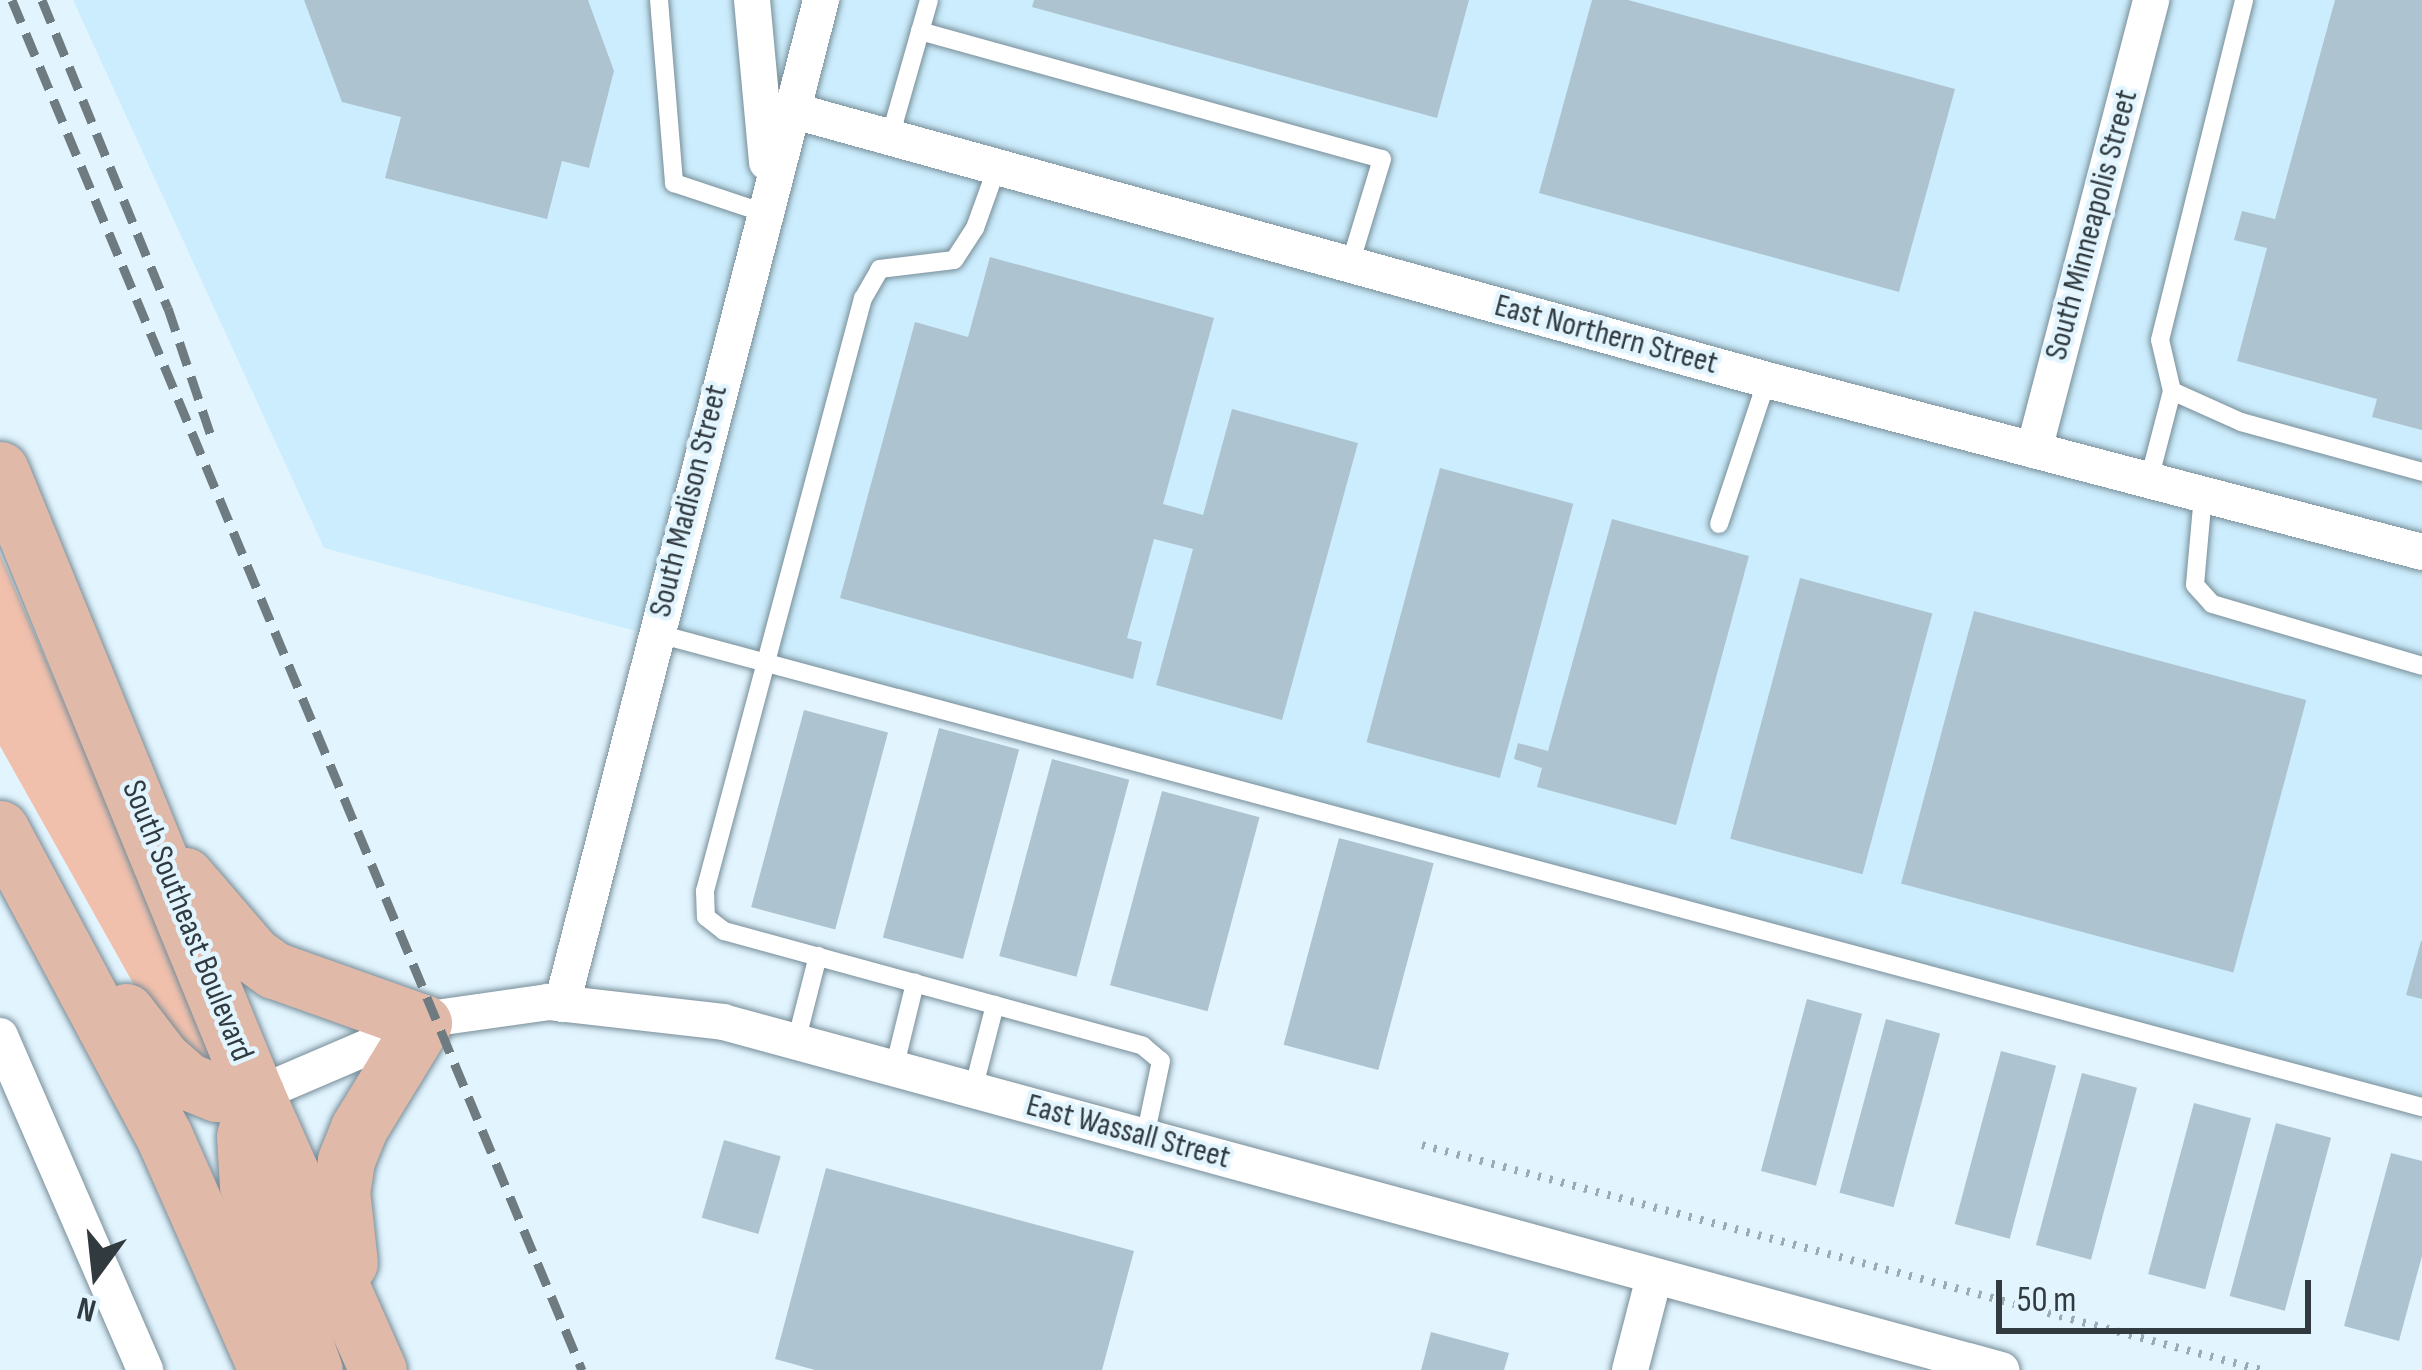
<!DOCTYPE html>
<html>
<head>
<meta charset="utf-8">
<style>
	body { margin:0 }
	#map { position:relative; width:2422px; height:1370px; overflow:hidden; background:#e2f5ff; font-family:"Sofia Sans Condensed",sans-serif }
	div>[style] { position:absolute }
	.built>* { inset:0; background:#ccedfd }
	.green>* { inset:0; background:#f1c0ad }
	.building>* { inset:0; background:#adc4d0; transform-origin:0 0 }
	.path>* { height:8px; margin-top:-4px; transform-origin:0; background:repeating-linear-gradient(90deg,#9cabb3 0 3px,transparent 0 12px) }
	.roads { filter:drop-shadow(0 0 3px #778d98) drop-shadow(0 0 3px #778d98) }
	.service>* { height:18px; margin:-9px; padding:0 9px; transform-origin:9px; border-radius:9px; background:#fff }
	.minor>* { height:36px; margin:-18px; padding:0 18px; transform-origin:18px; border-radius:18px; background:#fff }
	.primary>* { height:57px; margin:-28.5px; padding:0 28.5px; transform-origin:28.5px; border-radius:28.5px; background:#e1b9a9 }
	.rail>* { height:9px; margin-top:-4.5px; transform-origin:0; background:repeating-linear-gradient(90deg,#6e7b81 0 24px,transparent 0 36px) }
	span { translate:-50% -50%; white-space:nowrap; text-align:center; line-height:1.15; -webkit-text-stroke:9px #e2f5ff; paint-order:stroke }
	.street-label { font-size:33px; color:#303a3f }
	.north { position:absolute; left:36px; top:1214px; width:120px; height:120px; -webkit-text-stroke:9px #e2f5ff; paint-order:stroke; rotate:195deg; font-size:33px; font-weight:700; line-height:48px; text-align:center; color:#303a3f }
	.north::after { content:''; display:block; margin:auto; width:42px; height:54px; background:#303a3f; clip-path:polygon(50% 0,100% 100%,50% 72%,0 100%) }
	.scale { position:absolute; left:1996px; top:1280px; width:315px; height:54px; box-sizing:border-box; border:6px solid #303a3f; border-top:0; padding-left:15px; font-size:36px; line-height:42px; white-space:nowrap; color:#303a3f; -webkit-text-stroke:9px #e2f5ff; paint-order:stroke }
</style>
</head>
<body>
<div id="map">
	<div class="built">
		<div style="clip-path:polygon(73px 0,2422px 0,2422px 1106px,324px 548px)"></div>
	</div>
	<div class="green">
		<div style="clip-path:polygon(0 554px,174px 957px,218px 1076px,152px 1017px,0 746px)"></div>
	</div>
	<div class="building">
		<div style="clip-path:polygon(304px 0,588px 0,614px 71px,589px 168px,562px 161px,547px 219px,385px 178px,401px 117px,342px 102px)"></div>
		<div style="clip-path:polygon(1034px 0,1469px 0,1437px 118px,1032px 7px)"></div>
		<div style="clip-path:polygon(1592px 0,1628px 0,1955px 89px,1899px 292px,1539px 193px)"></div>
		<div style="clip-path:polygon(2335px 0,2422px 0,2422px 430px,2372px 417px,2377px 399px,2237px 361px,2267px 248px,2234px 240px,2242px 211px,2275px 219px)"></div>
		<div style="clip-path:polygon(990px 257px,1214px 318px,1163px 504px,1203px 515px,1232px 409px,1358px 443px,1282px 720px,1156px 685px,1193px 549px,1154px 539px,1127px 638px,1142px 642px,1133px 679px,840px 598px,915px 322px,968px 337px)"></div>
		<div style="left:1440px;top:468px;width:138px;height:284px;rotate:15deg"></div>
		<div style="clip-path:polygon(1612px 519px,1749px 556px,1676px 825px,1537px 787px,1542px 768px,1514px 759px,1518px 743px,1548px 751px)"></div>
		<div style="left:1800px;top:578px;width:137px;height:270px;rotate:15deg"></div>
		<div style="left:1974px;top:611px;width:344px;height:282px;rotate:15deg"></div>
		<div style="left:804px;top:710px;width:87px;height:204px;rotate:15deg"></div>
		<div style="left:939px;top:728px;width:83px;height:217px;rotate:15deg"></div>
		<div style="left:1052px;top:759px;width:80px;height:204px;rotate:15deg"></div>
		<div style="left:1162px;top:791px;width:101px;height:201px;rotate:15deg"></div>
		<div style="left:1339px;top:838px;width:98px;height:214px;rotate:15deg"></div>
		<div style="clip-path:polygon(2421px 941px,2422px 941px,2422px 999px,2406px 995px)"></div>
		<div style="left:1807px;top:999px;width:57px;height:178px;rotate:15deg"></div>
		<div style="left:1886px;top:1019px;width:56px;height:180px;rotate:15deg"></div>
		<div style="left:2001px;top:1051px;width:57px;height:179px;rotate:15deg"></div>
		<div style="left:2082px;top:1073px;width:57px;height:178px;rotate:15deg"></div>
		<div style="left:2194px;top:1103px;width:59px;height:177px;rotate:15deg"></div>
		<div style="left:2276px;top:1123px;width:57px;height:179px;rotate:15deg"></div>
		<div style="left:724px;top:1140px;width:59px;height:81px;rotate:16deg"></div>
		<div style="clip-path:polygon(2391px 1153px,2422px 1161px,2422px 1256px,2399px 1341px,2344px 1326px)"></div>
		<div style="clip-path:polygon(826px 1168px,1134px 1251px,1102px 1370px,815px 1370px,775px 1359px)"></div>
		<div style="clip-path:polygon(1431px 1332px,1509px 1353px,1504px 1370px,1421px 1370px)"></div>
	</div>
	<div class="path">
		<div style="left:1422px;top:1145px;width:869px;rotate:15.01deg"></div>
	</div>
	<div class="roads">
		<div class="service">
			<div style="left:659px;top:0;width:184px;rotate:85.3deg"></div>
			<div style="left:674px;top:183px;width:95px;rotate:18.4deg"></div>
			<div style="left:920px;top:31px;width:479px;rotate:15.5deg"></div>
			<div style="left:1382px;top:159px;width:110px;rotate:106.9deg"></div>
			<div style="left:890px;top:137px;width:142px;rotate:-74.1deg"></div>
			<div style="left:997px;top:167px;width:65px;rotate:109.8deg"></div>
			<div style="left:975px;top:228px;width:38px;rotate:123deg"></div>
			<div style="left:954px;top:260px;width:75px;rotate:173.1deg"></div>
			<div style="left:880px;top:269px;width:34px;rotate:120deg"></div>
			<div style="left:863px;top:298px;width:614px;rotate:104.92deg"></div>
			<div style="left:705px;top:891px;width:26px;rotate:88deg"></div>
			<div style="left:706px;top:917px;width:23px;rotate:38deg"></div>
			<div style="left:724px;top:931px;width:434px;rotate:15.3deg"></div>
			<div style="left:1143px;top:1046px;width:23px;rotate:40deg"></div>
			<div style="left:1161px;top:1061px;width:78px;rotate:101.9deg"></div>
			<div style="left:2172px;top:391px;width:76px;rotate:24.2deg"></div>
			<div style="left:2241px;top:422px;width:188px;rotate:15.4deg"></div>
			<div style="left:2149px;top:480px;width:92px;rotate:-75.5deg"></div>
			<div style="left:2172px;top:391px;width:52px;rotate:-103.2deg"></div>
			<div style="left:2160px;top:340px;width:350px;rotate:-76.1deg"></div>
			<div style="left:2203px;top:495px;width:90px;rotate:95.1deg"></div>
			<div style="left:2195px;top:585px;width:25px;rotate:48deg"></div>
			<div style="left:2212px;top:604px;width:219px;rotate:16.4deg"></div>
			<div style="left:1719px;top:524px;width:152px;rotate:-71.6deg"></div>
			<div style="left:655px;top:633px;width:1829px;rotate:15.02deg"></div>
			<div style="left:796px;top:1042px;width:89px;rotate:-75.7deg"></div>
			<div style="left:894px;top:1069px;width:89px;rotate:-76.3deg"></div>
			<div style="left:973px;top:1090px;width:88px;rotate:-75.5deg"></div>
		</div>
		<div class="minor">
			<div style="left:752px;top:0;width:163px;rotate:84.7deg"></div>
			<div style="left:791px;top:110px;width:1013px;rotate:15.46deg"></div>
			<div style="left:1767px;top:380px;width:677px;rotate:14.71deg"></div>
			<div style="left:2034px;top:450px;width:465px;rotate:-75.4deg"></div>
			<div style="left:562px;top:1004px;width:1037px;rotate:-75.53deg"></div>
			<div style="left:0;top:1036px;width:364px;rotate:66.5deg"></div>
			<div style="left:256px;top:1095px;width:196px;rotate:-23.2deg"></div>
			<div style="left:436px;top:1018px;width:113px;rotate:-8.1deg"></div>
			<div style="left:548px;top:1002px;width:176px;rotate:6.5deg"></div>
			<div style="left:723px;top:1022px;width:1325px;rotate:15.23deg"></div>
			<div style="left:1630px;top:1370px;width:96px;rotate:-75.5deg"></div>
		</div>
		<div class="primary">
			<div style="left:0;top:470px;width:675px;rotate:67.73deg"></div>
			<div style="left:256px;top:1095px;width:301px;rotate:66.1deg"></div>
			<div style="left:0;top:829px;width:348px;rotate:61.9deg"></div>
			<div style="left:164px;top:1136px;width:256px;rotate:66.2deg"></div>
			<div style="left:185px;top:876px;width:104px;rotate:49.3deg"></div>
			<div style="left:253px;top:955px;width:26px;rotate:36deg"></div>
			<div style="left:274px;top:970px;width:158px;rotate:19.6deg"></div>
			<div style="left:423px;top:1023px;width:123px;rotate:121.4deg"></div>
			<div style="left:359px;top:1128px;width:35px;rotate:112deg"></div>
			<div style="left:346px;top:1161px;width:30px;rotate:99deg"></div>
			<div style="left:341px;top:1191px;width:72px;rotate:83.7deg"></div>
			<div style="left:126px;top:1012px;width:59px;rotate:52.5deg"></div>
			<div style="left:162px;top:1059px;width:33px;rotate:41deg"></div>
			<div style="left:187px;top:1081px;width:32px;rotate:22deg"></div>
			<div style="left:217px;top:1093px;width:39px;rotate:3deg"></div>
			<div style="left:256px;top:1095px;width:43px;rotate:104.7deg"></div>
			<div style="left:245px;top:1137px;width:48px;rotate:86.4deg"></div>
			<div style="left:248px;top:1185px;width:196px;rotate:70.4deg"></div>
		</div>
	</div>
	<div class="rail">
		<div style="left:12px;top:0;width:1484px;rotate:67.41deg"></div>
		<div style="left:42px;top:0;width:333px;rotate:67.8deg"></div>
		<div style="left:168px;top:308px;width:141px;rotate:71.4deg"></div>
	</div>
	<div class="street-label">
		<span style="left:2092px;top:225px;rotate:-75deg">South Minneapolis Street</span>
		<span style="left:1606px;top:335px;rotate:15deg">East Northern Street</span>
		<span style="left:689px;top:501px;rotate:-76deg">South Madison Street</span>
		<span style="left:187px;top:921px;rotate:68deg">South Southeast Boulevard</span>
		<span style="left:1128px;top:1132px;rotate:15deg">East Wassall Street</span>
	</div>
	<div class="north">N</div>
	<div class="scale">50 m</div>
</div>
</body>
</html>
